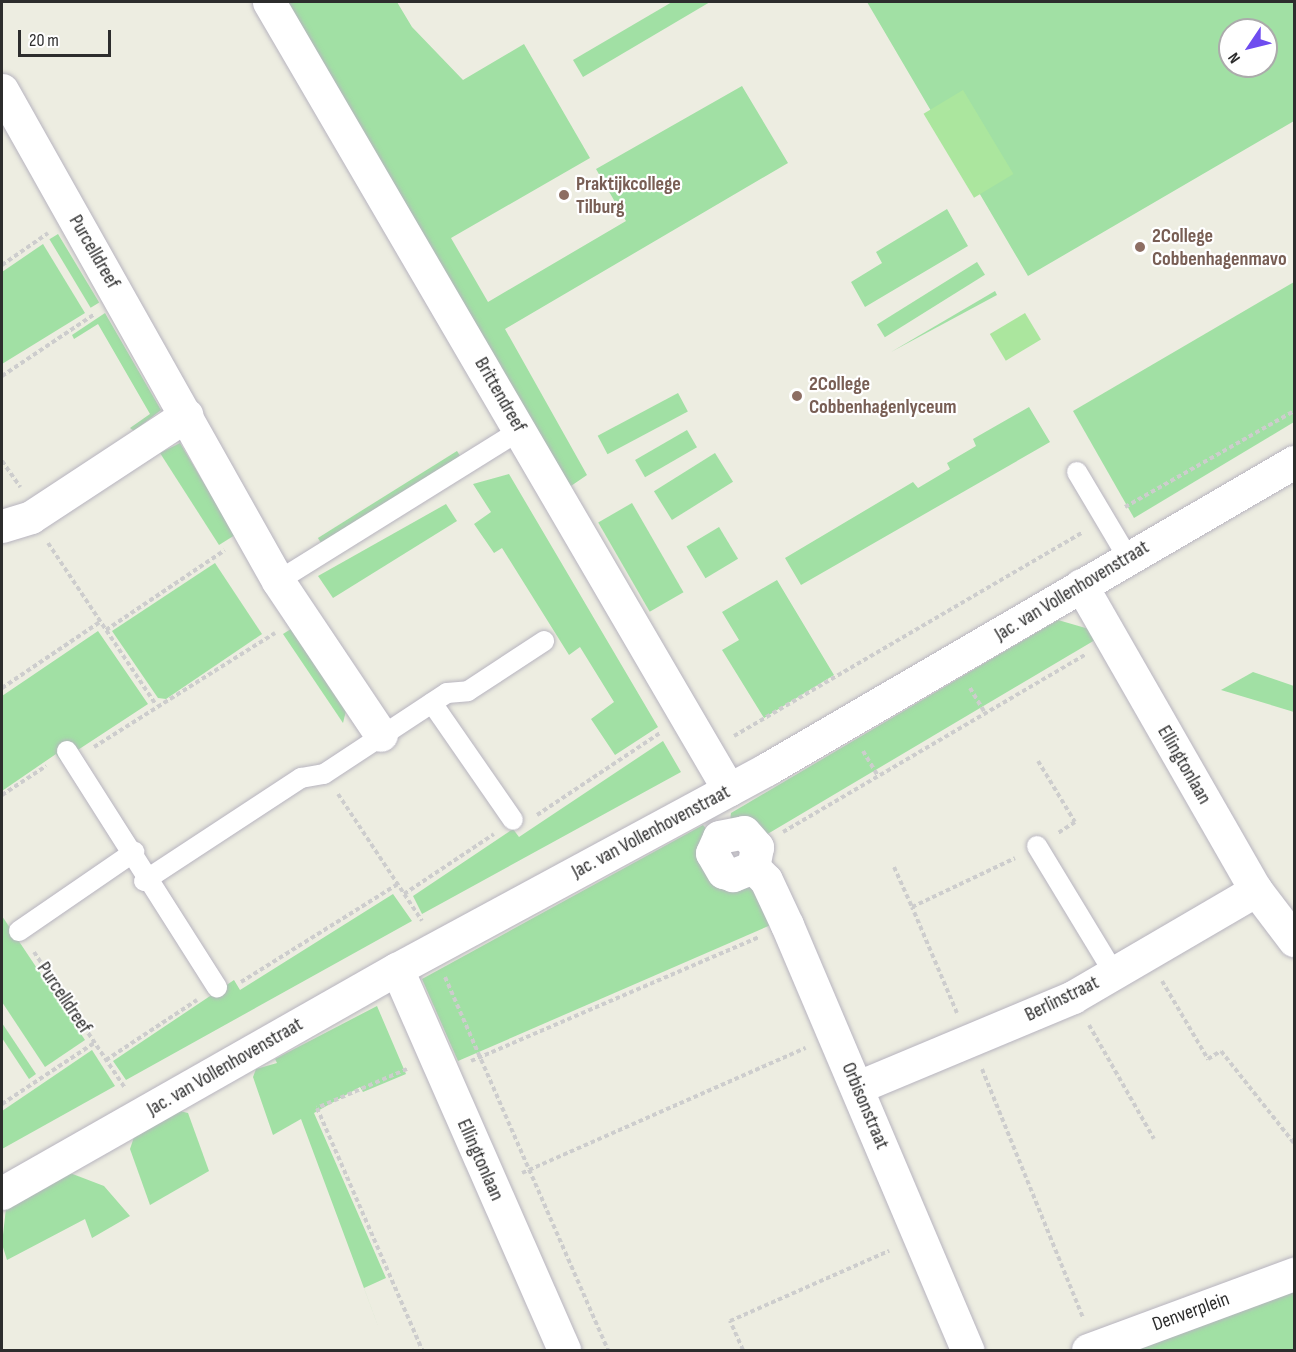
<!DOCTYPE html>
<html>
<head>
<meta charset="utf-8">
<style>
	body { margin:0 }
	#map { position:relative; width:1296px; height:1352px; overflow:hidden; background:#edede1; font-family:"Sofia Sans Condensed",sans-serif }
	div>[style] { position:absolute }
	.green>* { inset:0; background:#a1e0a4; transform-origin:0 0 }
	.pitch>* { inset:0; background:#abe69e; transform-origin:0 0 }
	.path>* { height:4px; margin-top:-2px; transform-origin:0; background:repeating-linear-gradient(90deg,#cdcdcd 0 4.5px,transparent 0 7.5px) }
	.roads { filter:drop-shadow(0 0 2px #b7b4bf) drop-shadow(0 0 2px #b7b4bf) }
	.lane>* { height:20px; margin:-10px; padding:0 10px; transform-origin:10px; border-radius:10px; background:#fff }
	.street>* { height:33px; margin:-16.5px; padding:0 16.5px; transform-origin:16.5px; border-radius:16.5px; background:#fff }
	.dots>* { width:16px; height:16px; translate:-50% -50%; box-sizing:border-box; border:3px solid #fff; border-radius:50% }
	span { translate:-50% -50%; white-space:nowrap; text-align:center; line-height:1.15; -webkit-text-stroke:4.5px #fff; paint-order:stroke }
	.education-label { font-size:20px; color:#785e54; font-weight:700 }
	.left { translate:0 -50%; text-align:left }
	.street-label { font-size:20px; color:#2d2d2d }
	.frame { position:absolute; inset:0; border:3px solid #2d2d2d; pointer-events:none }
	.north { position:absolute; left:1218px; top:18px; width:60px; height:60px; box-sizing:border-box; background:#fff; border:2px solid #ababab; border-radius:50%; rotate:235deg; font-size:16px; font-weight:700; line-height:24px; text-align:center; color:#2d2d2d }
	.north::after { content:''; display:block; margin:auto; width:21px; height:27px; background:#6e4cef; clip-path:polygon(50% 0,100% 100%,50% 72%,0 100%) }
	.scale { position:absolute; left:18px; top:30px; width:93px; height:27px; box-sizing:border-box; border:3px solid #2d2d2d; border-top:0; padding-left:8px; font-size:18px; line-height:21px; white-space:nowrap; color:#2d2d2d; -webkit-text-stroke:4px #fff; paint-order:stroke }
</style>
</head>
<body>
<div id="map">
	<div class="green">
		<div style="clip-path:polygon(282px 2px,397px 2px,412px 27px,463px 80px,524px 44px,590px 158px,451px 238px,488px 302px,626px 221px,596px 169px,742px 86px,788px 163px,505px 329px,587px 475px,568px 488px)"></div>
		<div style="clip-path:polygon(672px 2px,710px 2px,583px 77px,573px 60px)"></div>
		<div style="clip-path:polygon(evenodd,867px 2px,1294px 2px,1294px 121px,1028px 276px,867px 2px,1230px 30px,1266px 30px,1266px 66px,1230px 66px,1230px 30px)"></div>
		<div style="clip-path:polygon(947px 209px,968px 246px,865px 307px,851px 282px,882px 263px,876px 252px)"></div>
		<div style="left:58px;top:234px;width:80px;height:10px;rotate:59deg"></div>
		<div style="clip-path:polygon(43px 244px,85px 313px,2px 364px,2px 272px)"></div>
		<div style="left:977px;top:262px;width:15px;height:118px;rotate:58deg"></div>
		<div style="clip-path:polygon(1294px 282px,1294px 422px,1134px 518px,1073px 411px)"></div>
		<div style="clip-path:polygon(995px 291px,997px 295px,891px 352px)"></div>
		<div style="clip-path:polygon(105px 313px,161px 410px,134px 431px,130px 428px,150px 414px,98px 324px,74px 339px,72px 335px)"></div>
		<div style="left:678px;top:393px;width:21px;height:91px;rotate:62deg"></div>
		<div style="clip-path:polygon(1029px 407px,1050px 442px,801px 585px,785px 558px,913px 482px,918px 488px,950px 469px,947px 463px,976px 446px,973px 439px)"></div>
		<div style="left:687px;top:430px;width:20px;height:60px;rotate:60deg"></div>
		<div style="clip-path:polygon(180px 443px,235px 535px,219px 545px,160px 453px)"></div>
		<div style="left:457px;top:451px;width:9px;height:164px;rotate:58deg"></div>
		<div style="left:715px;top:453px;width:34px;height:72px;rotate:58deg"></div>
		<div style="clip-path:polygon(509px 474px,658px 727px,615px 755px,591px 719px,614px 702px,580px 647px,569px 655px,502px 548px,494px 553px,474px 524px,491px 512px,473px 484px)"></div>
		<div style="left:632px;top:503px;width:103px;height:39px;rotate:60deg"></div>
		<div style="clip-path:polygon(446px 504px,457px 521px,333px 598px,318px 576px)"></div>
		<div style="left:719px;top:527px;width:37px;height:38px;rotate:59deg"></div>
		<div style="clip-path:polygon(215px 563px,262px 634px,166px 699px,158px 698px,112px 631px)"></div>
		<div style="clip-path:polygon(777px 580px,834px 675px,764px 718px,722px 650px,739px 640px,722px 612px)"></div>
		<div style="clip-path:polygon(1058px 620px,1089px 629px,1095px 640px,759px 839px,730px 822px,731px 813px)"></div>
		<div style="clip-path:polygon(294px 627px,346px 711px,343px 723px,283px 634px)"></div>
		<div style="clip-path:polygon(98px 631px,148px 704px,61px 761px,56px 754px,2px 791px,2px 696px)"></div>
		<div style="clip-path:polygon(1253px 672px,1294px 686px,1294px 712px,1221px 690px)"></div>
		<div style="clip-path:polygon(663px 741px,681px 772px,422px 914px,413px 896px,513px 829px,519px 837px)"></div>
		<div style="clip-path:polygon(703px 825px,758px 891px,773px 924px,458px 1061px,422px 979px)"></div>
		<div style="clip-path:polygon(393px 894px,412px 921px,126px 1080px,113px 1061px,234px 980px,240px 990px)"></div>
		<div style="clip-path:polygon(2px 916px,85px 1040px,45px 1067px,2px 1002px)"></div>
		<div style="clip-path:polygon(377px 1006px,406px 1074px,363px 1092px,360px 1087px,314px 1113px,386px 1278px,364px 1288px,387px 1350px,301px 1119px,273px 1135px,253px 1077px,256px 1069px,277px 1063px,275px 1059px)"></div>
		<div style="clip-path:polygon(2px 1023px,36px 1074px,29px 1079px,2px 1038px)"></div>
		<div style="clip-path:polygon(92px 1050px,115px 1086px,2px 1149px,2px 1111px)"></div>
		<div style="clip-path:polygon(180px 1111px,188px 1113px,209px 1171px,150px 1205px,130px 1149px,134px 1137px)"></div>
		<div style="clip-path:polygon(70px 1173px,104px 1186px,130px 1216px,92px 1238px,85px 1219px,7px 1260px,2px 1244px,6px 1208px)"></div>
		<div style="clip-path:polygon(1294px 1289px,1294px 1350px,1124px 1350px)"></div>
	</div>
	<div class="pitch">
		<div style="left:963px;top:90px;width:98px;height:46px;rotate:59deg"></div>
		<div style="left:1025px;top:313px;width:31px;height:41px;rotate:59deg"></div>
	</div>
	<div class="path">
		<div style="left:2px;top:265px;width:56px;rotate:-34.8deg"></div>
		<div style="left:2px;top:376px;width:110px;rotate:-33.8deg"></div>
		<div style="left:2px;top:461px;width:32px;rotate:55deg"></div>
		<div style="left:1125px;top:507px;width:194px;rotate:-29.6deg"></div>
		<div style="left:48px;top:543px;width:195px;rotate:56.3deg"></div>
		<div style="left:106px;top:630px;width:143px;rotate:-33.9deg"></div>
		<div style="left:2px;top:688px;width:118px;rotate:-34deg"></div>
		<div style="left:970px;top:688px;width:29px;rotate:59deg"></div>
		<div style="left:734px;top:736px;width:404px;rotate:-30.3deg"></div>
		<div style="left:94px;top:747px;width:214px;rotate:-32.2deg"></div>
		<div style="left:863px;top:751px;width:29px;rotate:59deg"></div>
		<div style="left:1038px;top:761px;width:71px;rotate:58.8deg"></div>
		<div style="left:1075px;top:822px;width:20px;rotate:147deg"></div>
		<div style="left:338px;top:794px;width:152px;rotate:56.5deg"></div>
		<div style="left:2px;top:795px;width:53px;rotate:-33.4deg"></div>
		<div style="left:537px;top:815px;width:148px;rotate:-33.7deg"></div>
		<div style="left:783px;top:832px;width:350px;rotate:-30.4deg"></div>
		<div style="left:894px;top:867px;width:44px;rotate:65.8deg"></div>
		<div style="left:404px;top:894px;width:108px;rotate:-33.7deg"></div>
		<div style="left:34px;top:952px;width:164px;rotate:56.2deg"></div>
		<div style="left:445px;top:977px;width:407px;rotate:66.4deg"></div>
		<div style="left:1162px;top:981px;width:91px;rotate:59.5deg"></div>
		<div style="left:1208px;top:1059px;width:15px;rotate:-32deg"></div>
		<div style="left:1221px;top:1051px;width:117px;rotate:51.6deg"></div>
		<div style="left:241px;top:982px;width:185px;rotate:-32deg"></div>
		<div style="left:957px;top:1013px;width:115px;rotate:-113deg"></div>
		<div style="left:912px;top:907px;width:114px;rotate:-25.4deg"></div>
		<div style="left:1089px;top:1025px;width:131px;rotate:60.3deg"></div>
		<div style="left:106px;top:1060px;width:109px;rotate:-33.4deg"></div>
		<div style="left:471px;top:1061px;width:314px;rotate:-23.3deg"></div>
		<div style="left:407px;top:1069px;width:98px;rotate:156.6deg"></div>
		<div style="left:317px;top:1108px;width:264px;rotate:66.5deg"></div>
		<div style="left:982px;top:1069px;width:269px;rotate:67.9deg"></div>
		<div style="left:2px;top:1104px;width:110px;rotate:-33.5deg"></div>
		<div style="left:522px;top:1173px;width:310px;rotate:-23.8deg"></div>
		<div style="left:743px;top:1350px;width:32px;rotate:-114deg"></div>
		<div style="left:730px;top:1321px;width:174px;rotate:-23.8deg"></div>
	</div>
	<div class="roads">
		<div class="lane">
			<div style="left:1077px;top:472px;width:100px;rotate:59.3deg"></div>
			<div style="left:278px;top:581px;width:286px;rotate:-31.9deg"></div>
			<div style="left:432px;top:703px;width:142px;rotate:55.3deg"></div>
			<div style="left:67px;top:751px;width:280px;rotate:57.6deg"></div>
			<div style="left:1037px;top:846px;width:149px;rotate:58.8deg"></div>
			<div style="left:144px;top:881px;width:188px;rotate:-33.3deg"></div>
			<div style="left:301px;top:778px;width:23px;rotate:-10deg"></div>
			<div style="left:324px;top:774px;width:147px;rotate:-33.4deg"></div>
			<div style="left:447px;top:693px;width:21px;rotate:-5deg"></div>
			<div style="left:468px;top:691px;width:91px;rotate:-33.3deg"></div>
			<div style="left:19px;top:931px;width:140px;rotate:-34.5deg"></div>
		</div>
		<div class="street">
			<div style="left:269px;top:2px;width:912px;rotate:59.73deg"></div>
			<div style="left:2px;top:90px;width:563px;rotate:60.66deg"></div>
			<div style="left:278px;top:581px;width:185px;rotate:56.2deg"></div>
			<div style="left:2px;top:526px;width:30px;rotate:-17deg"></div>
			<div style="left:31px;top:517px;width:186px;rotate:-33.3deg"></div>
			<div style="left:1081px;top:585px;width:352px;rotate:60.2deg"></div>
			<div style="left:1256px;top:890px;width:63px;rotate:52.8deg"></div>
			<div style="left:753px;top:867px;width:22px;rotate:158deg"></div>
			<div style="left:733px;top:875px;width:10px;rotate:-163deg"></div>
			<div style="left:723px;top:872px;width:22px;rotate:-120deg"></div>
			<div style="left:712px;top:853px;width:17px;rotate:-66deg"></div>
			<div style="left:719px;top:837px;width:25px;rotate:-11deg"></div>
			<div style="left:744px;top:832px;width:20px;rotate:49deg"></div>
			<div style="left:757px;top:847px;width:20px;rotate:101deg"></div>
			<div style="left:753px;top:867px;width:18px;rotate:45deg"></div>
			<div style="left:766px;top:880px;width:50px;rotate:65deg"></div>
			<div style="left:787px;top:925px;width:462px;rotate:67deg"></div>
			<div style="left:397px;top:969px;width:416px;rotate:66.3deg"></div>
			<div style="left:858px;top:1087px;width:233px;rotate:-22.7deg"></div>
			<div style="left:1073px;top:997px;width:212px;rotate:-30.3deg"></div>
			<div style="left:2px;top:1193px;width:454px;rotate:-29.6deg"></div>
			<div style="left:397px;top:969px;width:421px;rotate:-28.4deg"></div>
			<div style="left:767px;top:769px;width:610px;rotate:-30.22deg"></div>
			<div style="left:1088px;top:1350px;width:220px;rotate:-20.3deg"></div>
		</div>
	</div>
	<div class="dots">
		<div style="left:564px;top:195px;background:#8d6e63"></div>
		<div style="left:1140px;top:247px;background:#8d6e63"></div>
		<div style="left:797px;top:396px;background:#8d6e63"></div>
	</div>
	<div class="education-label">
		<span class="left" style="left:576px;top:196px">Praktijkcollege<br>Tilburg</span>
		<span class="left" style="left:1152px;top:248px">2College<br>Cobbenhagenmavo</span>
		<span class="left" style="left:809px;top:396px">2College<br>Cobbenhagenlyceum</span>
	</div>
	<div class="street-label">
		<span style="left:94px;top:252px;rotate:60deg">Purcelldreef</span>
		<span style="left:500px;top:395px;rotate:60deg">Brittendreef</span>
		<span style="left:1072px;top:591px;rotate:-31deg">Jac. van Vollenhovenstraat</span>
		<span style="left:1184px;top:765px;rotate:60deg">Ellingtonlaan</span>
		<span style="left:651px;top:832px;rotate:-28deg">Jac. van Vollenhovenstraat</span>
		<span style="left:64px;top:998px;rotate:56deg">Purcelldreef</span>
		<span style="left:1062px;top:999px;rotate:-26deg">Berlinstraat</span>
		<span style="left:225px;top:1067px;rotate:-30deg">Jac. van Vollenhovenstraat</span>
		<span style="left:865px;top:1106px;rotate:67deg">Orbisonstraat</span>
		<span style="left:480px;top:1160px;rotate:66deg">Ellingtonlaan</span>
		<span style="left:1191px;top:1312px;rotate:-20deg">Denverplein</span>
	</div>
	<div class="frame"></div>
	<div class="north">N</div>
	<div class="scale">20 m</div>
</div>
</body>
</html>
